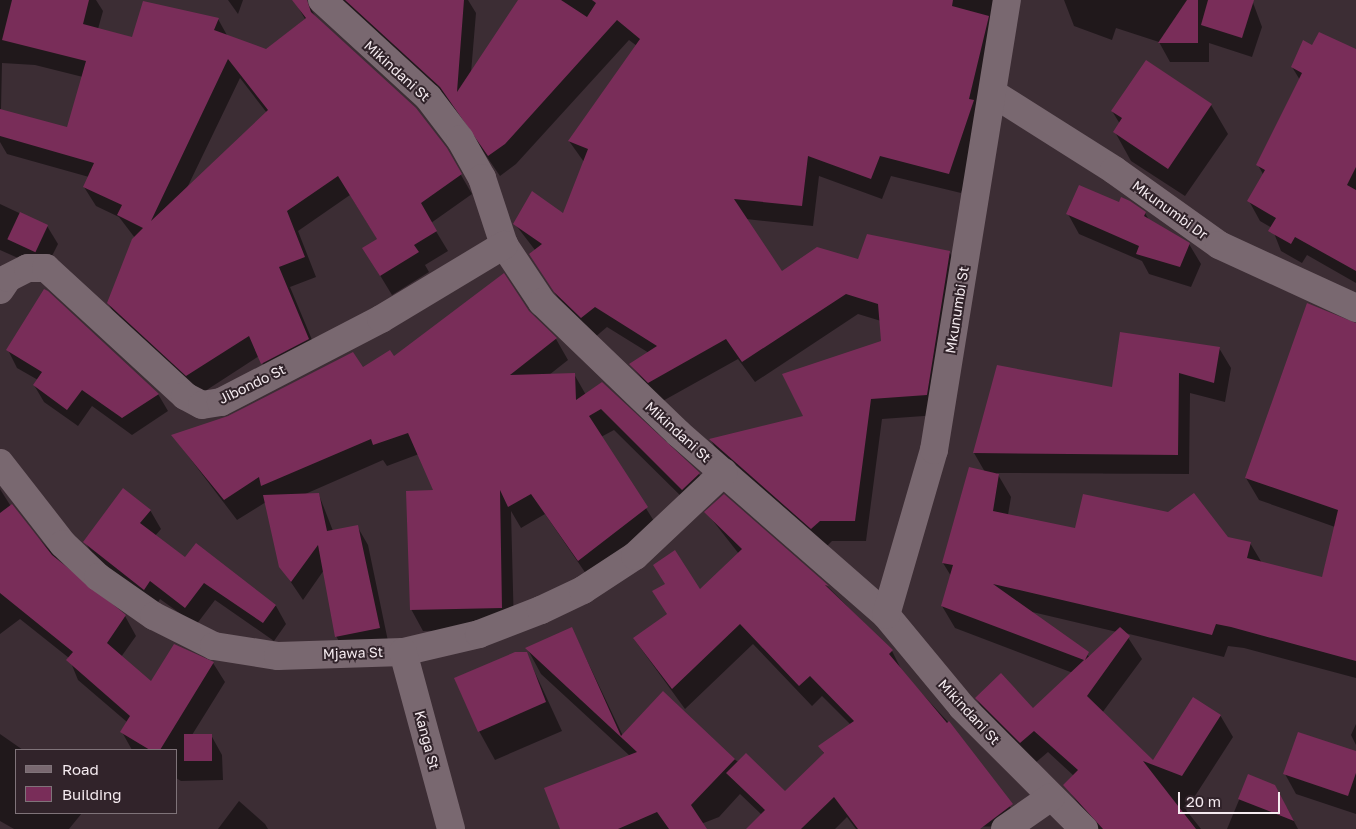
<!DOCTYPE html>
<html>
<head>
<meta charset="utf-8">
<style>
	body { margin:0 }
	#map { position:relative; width:1356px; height:829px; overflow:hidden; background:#3c2d34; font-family:"Golos Text",sans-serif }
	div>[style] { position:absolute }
	.shadow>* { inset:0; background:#0007 }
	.building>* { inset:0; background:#792d59; transform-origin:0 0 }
	.minor>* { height:28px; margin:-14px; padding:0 14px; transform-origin:14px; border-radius:14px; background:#796870 }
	span { translate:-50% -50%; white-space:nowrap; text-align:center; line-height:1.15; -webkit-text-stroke:4px #31232a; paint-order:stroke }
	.street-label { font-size:14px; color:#f5ebf0 }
	.legend { position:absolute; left:15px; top:749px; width:162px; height:65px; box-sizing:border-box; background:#31232a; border:1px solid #7f7379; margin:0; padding:6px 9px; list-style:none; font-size:15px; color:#f5ebf0 }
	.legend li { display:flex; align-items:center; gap:10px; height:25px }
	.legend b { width:25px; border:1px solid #7f7379 }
	.scale { position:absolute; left:1178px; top:792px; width:102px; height:22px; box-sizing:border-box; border:2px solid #f5ebf0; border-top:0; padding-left:6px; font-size:15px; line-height:18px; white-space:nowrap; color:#f5ebf0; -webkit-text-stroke:4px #31232a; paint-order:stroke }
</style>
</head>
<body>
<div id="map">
	<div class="shadow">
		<div style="clip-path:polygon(evenodd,0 0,96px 0,103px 11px,98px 29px,133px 38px,218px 19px,228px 37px,266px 50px,305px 19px,298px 7px,306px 0,316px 18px,461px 175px,472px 194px,431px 223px,448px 251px,425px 265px,429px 272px,392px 295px,364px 249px,378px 240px,350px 195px,298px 231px,316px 277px,290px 287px,320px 359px,273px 383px,259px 356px,199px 395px,120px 323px,108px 303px,135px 238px,119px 217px,96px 206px,84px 187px,89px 177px,7px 154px,0 142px,0 0,2px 63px,35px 65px,83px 77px,68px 129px,1px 110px,2px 63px,0 0,240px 78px,267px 113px,187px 188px,240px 78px)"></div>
		<div style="clip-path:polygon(228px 0,243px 0,238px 14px)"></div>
		<div style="clip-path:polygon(335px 0,468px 0,476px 13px,471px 73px,520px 0,1006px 0,985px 122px,961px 193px,891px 176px,882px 199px,819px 176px,813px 226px,746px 219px,782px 272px,950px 253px,961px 273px,938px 415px,882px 419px,866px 541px,832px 541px,824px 549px,722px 460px,711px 440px,804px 417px,882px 342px,881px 321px,858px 314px,755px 382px,738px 359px,661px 402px,631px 365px,649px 353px,607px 327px,594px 338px,567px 312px,530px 254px,535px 250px,515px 224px,563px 215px,584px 162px,569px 141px,637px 46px,629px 40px,516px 164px,500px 176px,452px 106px)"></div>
		<div style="clip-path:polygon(1064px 0,1252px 0,1262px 27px,1252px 57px,1209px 43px,1209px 62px,1170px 62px,1159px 42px,1116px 28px,1112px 40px,1074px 26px)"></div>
		<div style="clip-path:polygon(1313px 47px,1356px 51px,1356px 283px,1307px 255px,1302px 263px,1281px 251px,1272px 228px,1260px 221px,1249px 201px,1264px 176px,1258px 165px,1300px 80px,1292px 67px)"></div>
		<div style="clip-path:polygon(1211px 105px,1228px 134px,1185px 196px,1131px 161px,1115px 132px,1120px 124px,1112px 111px)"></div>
		<div style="clip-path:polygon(0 204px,47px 226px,58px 244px,45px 270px,0 250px)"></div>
		<div style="clip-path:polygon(1120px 204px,1145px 213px,1149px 220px,1189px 244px,1201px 264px,1191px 287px,1149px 274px,1142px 261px,1079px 234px,1068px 214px)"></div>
		<div style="clip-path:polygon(44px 291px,158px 394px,168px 411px,132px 435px,92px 406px,78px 426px,44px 402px,34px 385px,38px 380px,17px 368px,8px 350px)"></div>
		<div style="clip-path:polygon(528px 312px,556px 339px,568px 360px,549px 375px,574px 374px,586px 395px,602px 384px,699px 474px,711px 495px,695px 510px,614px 430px,601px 437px,659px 529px,591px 581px,545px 514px,521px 528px,511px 511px,514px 629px,423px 631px,411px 609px,435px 491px,419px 454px,387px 466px,383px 460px,303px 495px,319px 495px,333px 531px,357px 526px,368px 545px,389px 646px,347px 655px,336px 636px,324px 570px,303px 600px,280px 566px,266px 502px,237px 520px,173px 436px)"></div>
		<div style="clip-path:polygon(evenodd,1219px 348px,1231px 368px,1225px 402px,1190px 393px,1189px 474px,997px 473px,1011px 497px,1008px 515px,1076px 529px,1227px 538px,1250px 543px,1262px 563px,1322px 579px,1335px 527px,1259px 500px,1246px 478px,1356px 387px,1356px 678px,1244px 648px,1228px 646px,1224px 657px,1125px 633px,1142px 659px,1102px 713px,1154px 762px,1220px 715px,1233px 737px,1186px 810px,1201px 829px,1097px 829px,1065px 785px,1074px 776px,1048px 752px,1034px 764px,989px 720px,976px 698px,1033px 710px,1073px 673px,955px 628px,942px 606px,951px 576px,943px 563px,985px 472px,974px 453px,1113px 389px,1219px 348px,1028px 611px,1117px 632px,1090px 657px,1028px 611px)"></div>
		<div style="clip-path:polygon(0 489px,22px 524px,0 536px)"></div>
		<div style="clip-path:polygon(724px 495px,828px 587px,892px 651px,903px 673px,949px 723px,1024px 826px,856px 829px,847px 817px,835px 829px,747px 829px,762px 815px,740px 794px,719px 817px,701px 824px,705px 829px,561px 829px,630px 756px,541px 674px,527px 648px,572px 629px,623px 736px,734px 759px,785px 793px,824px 754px,820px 747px,851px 725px,822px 696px,812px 706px,753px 644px,685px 709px,634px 639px,700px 591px,739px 554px,706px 512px)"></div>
		<div style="clip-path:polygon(150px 510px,161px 529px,155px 536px,186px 559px,196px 545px,276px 606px,286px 624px,274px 641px,215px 600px,196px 625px,160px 599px,155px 607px,96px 560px,85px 542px)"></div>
		<div style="clip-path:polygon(28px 527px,86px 589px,125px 616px,136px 636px,121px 657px,152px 683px,213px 663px,225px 682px,192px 735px,211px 735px,222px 755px,223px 780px,181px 781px,176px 778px,176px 750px,132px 750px,122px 732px,127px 722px,78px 680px,69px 658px,20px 619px,0 634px,0 549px)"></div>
		<div style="clip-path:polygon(526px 653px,562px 731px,495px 760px,479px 731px)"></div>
		<div style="clip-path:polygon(1356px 724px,1356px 745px,1351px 735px)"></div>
		<div style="clip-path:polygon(0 734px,23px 750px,16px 750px,16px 813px,82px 813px,69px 829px,14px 829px,0 821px)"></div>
		<div style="clip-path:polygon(1356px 752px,1356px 814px,1296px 794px,1285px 774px)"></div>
		<div style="clip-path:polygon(1249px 776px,1287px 808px,1298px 829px,1227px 829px)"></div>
		<div style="clip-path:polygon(239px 801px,265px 824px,268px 829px,218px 829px)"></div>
	</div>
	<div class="building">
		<div style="clip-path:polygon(evenodd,12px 0,89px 0,83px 24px,132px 37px,143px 1px,219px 18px,214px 30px,266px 49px,306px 18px,292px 0,307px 0,311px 12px,416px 108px,447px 148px,462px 174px,421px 203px,437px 231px,414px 245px,419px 252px,380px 276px,362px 248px,377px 239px,338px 176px,287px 211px,305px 257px,279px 267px,309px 339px,261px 364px,249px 336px,186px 376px,107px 303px,132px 239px,143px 228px,117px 215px,122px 205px,83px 187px,94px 163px,0 136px,0 109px,67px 127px,86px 61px,2px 40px,12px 0,228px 59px,268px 110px,151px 221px,228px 59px)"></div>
		<div style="clip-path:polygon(345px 0,464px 0,457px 92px,518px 0,561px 0,587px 17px,596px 3px,592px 0,953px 0,952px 6px,989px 16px,969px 99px,974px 100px,949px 174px,880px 156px,871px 179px,808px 156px,802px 206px,734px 199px,782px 271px,817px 247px,858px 259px,867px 234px,950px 251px,927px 395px,871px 399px,855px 521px,820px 521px,811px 529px,709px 439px,803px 416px,782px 374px,881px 341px,878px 304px,846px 294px,742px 362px,726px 339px,648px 383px,629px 364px,657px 346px,595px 307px,581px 318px,554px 292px,529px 254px,542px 244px,513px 224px,532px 191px,563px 213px,588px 149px,568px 141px,640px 39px,617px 20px,505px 144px,488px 156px,440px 87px)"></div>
		<div style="clip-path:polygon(1187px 0,1198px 0,1198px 43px,1158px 43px)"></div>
		<div style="clip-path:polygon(1208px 0,1254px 0,1242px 38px,1201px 25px)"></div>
		<div style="clip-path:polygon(1319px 32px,1356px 49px,1356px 167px,1347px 185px,1356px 190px,1356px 271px,1295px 237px,1291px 244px,1268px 231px,1276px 218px,1247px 201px,1265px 170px,1256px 165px,1302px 73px,1291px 67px,1303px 40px,1312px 45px)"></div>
		<div style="clip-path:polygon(1146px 60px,1212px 104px,1168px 169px,1113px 132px,1122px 118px,1111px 111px)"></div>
		<div style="clip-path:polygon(1079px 185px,1119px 202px,1121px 197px,1130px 201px,1146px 212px,1144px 216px,1190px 243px,1180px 267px,1136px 254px,1139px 246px,1066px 214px)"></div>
		<div style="left:20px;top:212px;width:31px;height:30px;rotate:25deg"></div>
		<div style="clip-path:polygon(504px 273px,529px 311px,557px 338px,510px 375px,575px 373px,576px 400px,602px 382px,700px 473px,682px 490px,601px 409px,589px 416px,648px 507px,578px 561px,531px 494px,508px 507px,500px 490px,502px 608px,410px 610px,406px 491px,433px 490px,408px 433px,373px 445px,371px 439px,261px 486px,259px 477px,224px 500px,171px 435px,228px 416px,353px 352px,363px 367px,390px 350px,394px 356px)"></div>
		<div style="clip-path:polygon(44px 289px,48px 291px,159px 394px,122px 418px,82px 390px,67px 410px,33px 385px,42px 372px,6px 350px)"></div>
		<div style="clip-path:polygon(1307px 303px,1356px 323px,1356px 661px,1231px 627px,1216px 624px,1212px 635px,993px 584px,1089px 652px,1085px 660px,1120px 627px,1130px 636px,1087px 696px,1153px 760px,1193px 697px,1221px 715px,1182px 776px,1143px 761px,1196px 829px,1103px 829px,1063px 785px,1078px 770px,1034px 731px,1020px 743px,975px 698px,1001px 673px,1033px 708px,1084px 660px,941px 606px,953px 565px,942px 563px,969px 467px,999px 474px,993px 511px,1075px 528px,1083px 494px,1168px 512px,1194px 493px,1228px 537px,1251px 542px,1247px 558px,1322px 577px,1338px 510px,1245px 478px)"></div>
		<div style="clip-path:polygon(1120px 332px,1220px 347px,1214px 383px,1179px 373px,1178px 455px,973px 453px,997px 365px,1112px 387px)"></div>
		<div style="clip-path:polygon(123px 488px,151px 510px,140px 523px,185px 557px,196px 543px,276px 605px,263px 623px,204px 583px,185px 608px,150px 581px,144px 590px,83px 542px)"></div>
		<div style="clip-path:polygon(319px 493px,327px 531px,358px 525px,380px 628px,335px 637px,318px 545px,291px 582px,279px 567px,263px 495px)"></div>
		<div style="clip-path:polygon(724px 494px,829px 586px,825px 585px,893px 650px,889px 654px,947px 723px,949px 721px,1013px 804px,980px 829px,858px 829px,834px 797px,801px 829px,746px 829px,765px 810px,726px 773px,746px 753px,785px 791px,824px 753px,818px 746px,854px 721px,810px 676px,799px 686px,740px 624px,672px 689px,633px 638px,667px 614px,652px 591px,665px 584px,653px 565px,675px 550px,700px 589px,742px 549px,704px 512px)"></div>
		<div style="clip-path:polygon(12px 504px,52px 555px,126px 615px,107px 643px,151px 681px,174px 644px,214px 662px,160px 750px,150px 750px,120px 732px,130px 716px,66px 660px,73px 652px,0 593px,0 513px)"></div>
		<div style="clip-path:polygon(572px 627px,621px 736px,663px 691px,735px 759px,691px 805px,707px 829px,669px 829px,657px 812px,618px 829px,560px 829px,544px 788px,637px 752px,525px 648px)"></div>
		<div style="clip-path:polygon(515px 652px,527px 652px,546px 702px,478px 732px,454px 678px)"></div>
		<div style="clip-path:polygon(1298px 732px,1356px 751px,1356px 773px,1348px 796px,1283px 774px)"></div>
		<div style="left:184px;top:734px;width:28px;height:27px"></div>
		<div style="clip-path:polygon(1248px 774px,1275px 785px,1294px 821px,1238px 799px)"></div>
	</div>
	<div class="minor">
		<div style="left:322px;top:0;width:144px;rotate:42.5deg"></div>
		<div style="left:428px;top:97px;width:53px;rotate:52.7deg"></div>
		<div style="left:460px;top:139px;width:45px;rotate:60.6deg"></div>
		<div style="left:482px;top:178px;width:71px;rotate:71.8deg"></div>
		<div style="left:504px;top:245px;width:69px;rotate:56.3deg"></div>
		<div style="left:542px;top:302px;width:189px;rotate:43.9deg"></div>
		<div style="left:678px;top:433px;width:276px;rotate:41.2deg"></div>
		<div style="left:886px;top:615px;width:119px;rotate:50.4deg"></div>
		<div style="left:962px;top:707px;width:173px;rotate:45deg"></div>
		<div style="left:994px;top:94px;width:142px;rotate:32.3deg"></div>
		<div style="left:1114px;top:170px;width:129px;rotate:35.5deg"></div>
		<div style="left:1219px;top:245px;width:151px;rotate:24.7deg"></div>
		<div style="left:0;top:290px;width:14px;rotate:-56deg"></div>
		<div style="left:8px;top:278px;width:22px;rotate:-27deg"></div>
		<div style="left:28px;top:268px;width:18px"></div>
		<div style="left:46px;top:268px;width:189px;rotate:42.6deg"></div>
		<div style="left:185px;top:396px;width:19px;rotate:28deg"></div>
		<div style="left:202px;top:405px;width:19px;rotate:-9deg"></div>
		<div style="left:221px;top:402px;width:180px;rotate:-27.4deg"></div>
		<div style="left:381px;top:319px;width:144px;rotate:-31deg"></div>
		<div style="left:0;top:463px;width:103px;rotate:52.1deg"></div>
		<div style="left:63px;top:544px;width:48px;rotate:43.3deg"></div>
		<div style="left:98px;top:577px;width:68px;rotate:34.9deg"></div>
		<div style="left:154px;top:616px;width:67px;rotate:26.6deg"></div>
		<div style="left:214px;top:646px;width:65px;rotate:8.9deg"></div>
		<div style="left:278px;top:656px;width:125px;rotate:-1.8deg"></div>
		<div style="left:403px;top:652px;width:78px;rotate:-13.3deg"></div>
		<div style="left:479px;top:634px;width:66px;rotate:-21.2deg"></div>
		<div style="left:541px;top:610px;width:47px;rotate:-25.5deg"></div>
		<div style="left:583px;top:590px;width:62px;rotate:-33.2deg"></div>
		<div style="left:635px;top:556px;width:122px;rotate:-43.3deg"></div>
		<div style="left:886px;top:615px;width:172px;rotate:-73.8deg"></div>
		<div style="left:934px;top:450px;width:456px;rotate:-80.8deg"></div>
		<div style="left:403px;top:652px;width:183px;rotate:74.8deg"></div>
		<div style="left:1005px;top:829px;width:56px;rotate:-34.8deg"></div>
	</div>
	<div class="street-label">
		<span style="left:397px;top:71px;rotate:42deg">Mikindani St</span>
		<span style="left:1170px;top:210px;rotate:36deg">Mkunumbi Dr</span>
		<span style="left:957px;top:310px;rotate:-81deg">Mkunumbi St</span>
		<span style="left:252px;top:384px;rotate:-26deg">Jibondo St</span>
		<span style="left:678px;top:432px;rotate:42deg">Mikindani St</span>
		<span style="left:353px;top:653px;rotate:-2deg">Mjawa St</span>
		<span style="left:969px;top:712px;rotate:47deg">Mikindani St</span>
		<span style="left:427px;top:740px;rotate:75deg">Kanga St</span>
	</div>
	<ul class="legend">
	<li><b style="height:6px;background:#796870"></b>Road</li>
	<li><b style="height:14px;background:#792d59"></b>Building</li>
	</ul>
	<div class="scale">20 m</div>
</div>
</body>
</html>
